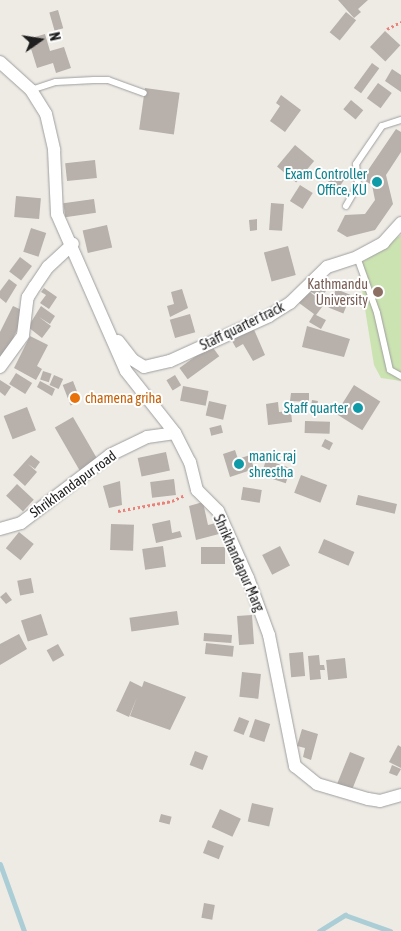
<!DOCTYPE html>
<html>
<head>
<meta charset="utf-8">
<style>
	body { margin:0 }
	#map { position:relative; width:401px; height:931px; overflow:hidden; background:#eeebe5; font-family:"Asap Condensed",sans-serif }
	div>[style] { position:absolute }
	.grass>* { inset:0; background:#cbe2b1 }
	.stream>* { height:5px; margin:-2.5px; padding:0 2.5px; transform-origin:2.5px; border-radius:2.5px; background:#abced6 }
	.building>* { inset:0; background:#b7b0ab; transform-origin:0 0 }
	.path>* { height:3px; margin-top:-1.5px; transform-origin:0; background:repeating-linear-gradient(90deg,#e9827b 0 2.5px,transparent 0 5px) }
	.roads { filter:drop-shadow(0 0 1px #9f9f9f) drop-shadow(0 0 1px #9f9f9f) }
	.service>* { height:6px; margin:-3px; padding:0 3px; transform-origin:3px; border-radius:3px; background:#fff }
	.minor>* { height:12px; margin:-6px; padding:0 6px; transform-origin:6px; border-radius:6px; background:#fff }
	.dots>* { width:14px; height:14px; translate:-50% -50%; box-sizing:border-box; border:2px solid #fff; border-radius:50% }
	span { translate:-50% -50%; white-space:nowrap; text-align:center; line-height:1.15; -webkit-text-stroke:4px #fff; paint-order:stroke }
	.culture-label { font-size:14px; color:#0d838f }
	.right { translate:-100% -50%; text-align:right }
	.left { translate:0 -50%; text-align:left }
	.education-label { font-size:14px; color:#785e54 }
	.street-label { font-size:14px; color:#1e1e1e }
	.food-label { font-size:14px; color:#c56008 }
	.north { position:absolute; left:15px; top:15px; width:50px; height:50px; -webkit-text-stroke:4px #fff; paint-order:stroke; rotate:77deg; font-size:14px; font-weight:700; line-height:20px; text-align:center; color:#1e1e1e }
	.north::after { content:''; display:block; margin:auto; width:18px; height:22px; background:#1e1e1e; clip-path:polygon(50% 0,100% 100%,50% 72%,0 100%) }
</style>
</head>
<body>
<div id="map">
	<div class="grass">
		<div style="clip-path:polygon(401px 235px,401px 381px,381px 378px,374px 365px,358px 265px)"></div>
	</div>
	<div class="stream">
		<div style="left:0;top:864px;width:71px;rotate:70.3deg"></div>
		<div style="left:319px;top:931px;width:31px;rotate:-32deg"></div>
		<div style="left:345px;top:915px;width:48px;rotate:19.6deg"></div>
	</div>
	<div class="building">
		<div style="clip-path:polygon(338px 0,368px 0,358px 9px,361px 12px,354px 18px)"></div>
		<div style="left:58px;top:10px;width:19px;height:9px;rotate:74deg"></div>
		<div style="left:346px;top:12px;width:13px;height:26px;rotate:39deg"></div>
		<div style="left:385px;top:31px;width:21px;height:22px;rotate:43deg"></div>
		<div style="clip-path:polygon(45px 34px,50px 51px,64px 47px,71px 68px,56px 73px,53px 63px,37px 68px,28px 39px)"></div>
		<div style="left:372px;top:63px;width:9px;height:31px;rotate:36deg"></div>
		<div style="clip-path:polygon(392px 69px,401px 75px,401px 92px,385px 81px)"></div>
		<div style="left:378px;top:83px;width:17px;height:19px;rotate:36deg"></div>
		<div style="left:145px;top:88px;width:35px;height:42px;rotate:8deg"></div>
		<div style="clip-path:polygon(281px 95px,301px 110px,285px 132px,270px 121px,280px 106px,276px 103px)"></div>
		<div style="left:351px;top:100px;width:16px;height:12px;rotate:40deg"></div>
		<div style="clip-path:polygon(396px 129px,401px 132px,401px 152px,386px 175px,393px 204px,375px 230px,347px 237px,337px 231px,345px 215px,365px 214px,375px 200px,372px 185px,362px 179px)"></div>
		<div style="left:295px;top:145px;width:25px;height:28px;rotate:40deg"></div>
		<div style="left:95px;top:160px;width:18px;height:30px;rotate:84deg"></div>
		<div style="left:335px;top:172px;width:12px;height:17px;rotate:35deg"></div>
		<div style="left:300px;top:185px;width:15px;height:19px;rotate:32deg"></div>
		<div style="left:16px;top:196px;width:25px;height:21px;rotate:5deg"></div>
		<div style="left:94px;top:199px;width:14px;height:31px;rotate:82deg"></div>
		<div style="left:271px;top:203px;width:13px;height:27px;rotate:4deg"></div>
		<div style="clip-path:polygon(257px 219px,257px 230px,250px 231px,249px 220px)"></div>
		<div style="left:107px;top:225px;width:23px;height:25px;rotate:77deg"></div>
		<div style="left:31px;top:228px;width:16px;height:25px;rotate:18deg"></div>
		<div style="left:288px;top:246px;width:30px;height:25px;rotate:75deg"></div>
		<div style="left:20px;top:257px;width:15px;height:18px;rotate:37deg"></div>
		<div style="clip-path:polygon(9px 279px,17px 285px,6px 303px,0 298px,0 291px)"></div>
		<div style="left:315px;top:280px;width:15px;height:12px;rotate:32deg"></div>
		<div style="clip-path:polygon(44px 288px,57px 297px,49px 309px,40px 303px,46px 295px,41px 292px)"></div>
		<div style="clip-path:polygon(304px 288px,325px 303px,316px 315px,326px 320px,321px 329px,309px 322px,314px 314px,295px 300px)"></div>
		<div style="clip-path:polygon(182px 289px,188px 308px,170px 317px,167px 306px,174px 304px,171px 292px)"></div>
		<div style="left:336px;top:289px;width:16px;height:20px;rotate:22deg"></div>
		<div style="clip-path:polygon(13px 306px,26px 312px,0 365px,0 332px)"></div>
		<div style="clip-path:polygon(41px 306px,55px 316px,50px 324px,39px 317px,51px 326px,42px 338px,28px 327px)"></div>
		<div style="left:190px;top:314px;width:19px;height:21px;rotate:74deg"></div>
		<div style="clip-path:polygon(252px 325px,265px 355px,253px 361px,243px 344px,236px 348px,232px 341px)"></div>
		<div style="clip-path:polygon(307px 326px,350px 339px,344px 357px,302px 347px)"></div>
		<div style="clip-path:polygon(30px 336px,48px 345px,37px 366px,42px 369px,36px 380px,14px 368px)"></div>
		<div style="left:211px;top:345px;width:14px;height:39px;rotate:54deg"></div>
		<div style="left:43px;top:371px;width:9px;height:9px;rotate:18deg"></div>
		<div style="left:16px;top:373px;width:19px;height:13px;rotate:32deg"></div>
		<div style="left:54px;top:375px;width:10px;height:11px;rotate:24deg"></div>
		<div style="left:175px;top:375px;width:12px;height:10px;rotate:59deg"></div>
		<div style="clip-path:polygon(0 380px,11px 387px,5px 396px,0 392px)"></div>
		<div style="clip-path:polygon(40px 381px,55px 389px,52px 396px,37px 387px)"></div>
		<div style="left:73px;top:381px;width:22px;height:11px;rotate:69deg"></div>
		<div style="left:354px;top:385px;width:31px;height:34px;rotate:32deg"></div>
		<div style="left:183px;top:386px;width:26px;height:15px;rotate:11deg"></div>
		<div style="clip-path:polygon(291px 393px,309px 393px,309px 402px,290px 401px)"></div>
		<div style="left:312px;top:400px;width:6px;height:8px;rotate:9deg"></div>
		<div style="left:209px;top:401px;width:18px;height:15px;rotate:13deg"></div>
		<div style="clip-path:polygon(278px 402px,279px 412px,291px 411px,292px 422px,268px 425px,266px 404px)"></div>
		<div style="left:27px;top:407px;width:25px;height:25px;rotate:69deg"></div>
		<div style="left:73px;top:417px;width:50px;height:21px;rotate:60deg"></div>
		<div style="left:305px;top:421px;width:25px;height:12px;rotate:2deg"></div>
		<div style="left:221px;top:425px;width:8px;height:12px;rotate:76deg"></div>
		<div style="left:325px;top:439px;width:9px;height:8px;rotate:27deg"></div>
		<div style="clip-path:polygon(235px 450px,238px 459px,250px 455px,254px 469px,230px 477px,223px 454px)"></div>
		<div style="left:166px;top:452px;width:19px;height:29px;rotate:78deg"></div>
		<div style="clip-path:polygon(31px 455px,40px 462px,35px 469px,28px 464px,37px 472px,25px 486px,13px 475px)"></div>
		<div style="left:266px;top:460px;width:26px;height:16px;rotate:18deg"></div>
		<div style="left:301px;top:475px;width:28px;height:19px;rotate:21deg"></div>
		<div style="left:174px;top:479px;width:16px;height:24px;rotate:83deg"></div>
		<div style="clip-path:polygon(120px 481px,122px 505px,109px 508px,103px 486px)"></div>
		<div style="left:17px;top:484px;width:23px;height:16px;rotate:43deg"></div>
		<div style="left:243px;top:487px;width:19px;height:13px;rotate:9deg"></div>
		<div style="left:358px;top:495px;width:40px;height:10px;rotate:13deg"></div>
		<div style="clip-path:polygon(203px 502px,208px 525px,216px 523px,219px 534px,196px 540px,189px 506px)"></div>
		<div style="clip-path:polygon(170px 520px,172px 533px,180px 531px,182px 537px,156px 543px,152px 524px)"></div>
		<div style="left:111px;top:524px;width:23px;height:26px;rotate:2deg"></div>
		<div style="left:19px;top:532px;width:19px;height:21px;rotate:39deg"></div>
		<div style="left:324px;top:539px;width:33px;height:15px;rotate:23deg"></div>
		<div style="left:163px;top:546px;width:21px;height:21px;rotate:82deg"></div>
		<div style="left:280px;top:546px;width:22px;height:20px;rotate:63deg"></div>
		<div style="left:201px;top:547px;width:24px;height:17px"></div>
		<div style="left:31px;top:578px;width:15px;height:14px;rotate:79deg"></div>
		<div style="clip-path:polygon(6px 592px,12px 600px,6px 604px,0 597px)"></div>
		<div style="left:177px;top:611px;width:14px;height:48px;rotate:82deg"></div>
		<div style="left:41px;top:614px;width:22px;height:21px;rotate:72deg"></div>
		<div style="left:252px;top:615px;width:29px;height:15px;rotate:86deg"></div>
		<div style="left:204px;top:633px;width:28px;height:8px;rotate:4deg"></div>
		<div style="clip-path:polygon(19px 634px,27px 649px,0 665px,0 644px)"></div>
		<div style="left:206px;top:643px;width:28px;height:11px;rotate:6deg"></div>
		<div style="left:58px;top:644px;width:13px;height:13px;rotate:61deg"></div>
		<div style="left:303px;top:652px;width:24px;height:14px;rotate:85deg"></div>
		<div style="clip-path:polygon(319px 655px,320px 665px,324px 665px,325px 670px,320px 670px,321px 679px,310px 680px,308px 656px)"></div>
		<div style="left:345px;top:658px;width:20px;height:19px;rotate:84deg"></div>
		<div style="left:242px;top:672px;width:19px;height:25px;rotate:6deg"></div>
		<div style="clip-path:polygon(130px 681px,142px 687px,144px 681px,186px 697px,170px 730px,130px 716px,137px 697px,129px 717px,116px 711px)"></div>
		<div style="left:239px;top:717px;width:11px;height:15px;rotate:22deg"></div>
		<div style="left:255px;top:719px;width:16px;height:19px;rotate:18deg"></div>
		<div style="clip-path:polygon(302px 729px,318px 734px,311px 760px,303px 757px,305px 748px,297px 746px)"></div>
		<div style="clip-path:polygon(398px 745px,401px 747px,401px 768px,389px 762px)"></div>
		<div style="left:195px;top:751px;width:14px;height:15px;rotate:21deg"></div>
		<div style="left:350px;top:752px;width:16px;height:34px;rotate:22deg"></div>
		<div style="clip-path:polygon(392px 765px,401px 769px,397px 776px,389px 773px)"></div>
		<div style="left:252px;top:803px;width:22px;height:19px;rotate:13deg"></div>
		<div style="left:220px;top:809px;width:23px;height:20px;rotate:25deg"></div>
		<div style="left:161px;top:814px;width:11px;height:8px;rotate:15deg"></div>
		<div style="left:208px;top:840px;width:17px;height:14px;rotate:21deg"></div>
		<div style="left:204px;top:903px;width:11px;height:15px;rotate:10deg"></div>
	</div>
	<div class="path">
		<div style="left:387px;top:29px;width:16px;rotate:-27deg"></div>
		<div style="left:118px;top:511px;width:55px;rotate:-10.5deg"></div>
		<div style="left:172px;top:501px;width:14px;rotate:-25deg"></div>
	</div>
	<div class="roads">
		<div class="service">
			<div style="left:31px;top:90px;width:26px;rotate:-18deg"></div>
			<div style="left:56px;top:82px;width:38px;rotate:-3deg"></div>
			<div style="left:94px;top:80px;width:14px"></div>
			<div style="left:108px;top:80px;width:38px;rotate:20deg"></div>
			<div style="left:346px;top:206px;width:24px;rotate:-60deg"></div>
			<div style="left:358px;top:185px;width:21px;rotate:-95deg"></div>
			<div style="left:356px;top:164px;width:46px;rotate:-55.6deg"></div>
			<div style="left:382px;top:126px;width:20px;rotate:-18deg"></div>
			<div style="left:357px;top:257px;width:59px;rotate:70.3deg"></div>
			<div style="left:377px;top:313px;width:58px;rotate:77.2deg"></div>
			<div style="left:390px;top:370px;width:13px;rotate:29deg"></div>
		</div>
		<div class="minor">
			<div style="left:0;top:62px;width:42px;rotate:42.1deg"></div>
			<div style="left:31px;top:90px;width:28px;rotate:58deg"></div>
			<div style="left:46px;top:114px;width:37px;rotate:77deg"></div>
			<div style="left:54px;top:150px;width:64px;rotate:87.3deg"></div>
			<div style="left:57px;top:214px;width:171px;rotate:66.3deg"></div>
			<div style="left:126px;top:371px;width:79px;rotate:51.7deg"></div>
			<div style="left:175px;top:433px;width:33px;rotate:63deg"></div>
			<div style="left:190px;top:462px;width:29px;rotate:76deg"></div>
			<div style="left:197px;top:490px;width:30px;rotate:45deg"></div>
			<div style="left:218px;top:511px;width:73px;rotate:65.9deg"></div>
			<div style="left:248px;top:578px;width:61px;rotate:69.8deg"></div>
			<div style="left:269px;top:635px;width:134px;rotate:78.8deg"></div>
			<div style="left:295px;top:766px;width:28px;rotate:39deg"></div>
			<div style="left:317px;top:784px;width:53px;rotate:16.4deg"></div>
			<div style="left:368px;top:799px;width:12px;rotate:9deg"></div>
			<div style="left:380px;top:801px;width:22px;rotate:-16deg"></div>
			<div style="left:118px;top:341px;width:24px;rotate:52deg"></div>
			<div style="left:133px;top:360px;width:13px;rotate:32deg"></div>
			<div style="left:144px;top:367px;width:27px;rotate:-13deg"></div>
			<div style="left:170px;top:361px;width:109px;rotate:-24.4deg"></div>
			<div style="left:269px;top:316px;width:25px;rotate:-32deg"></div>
			<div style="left:290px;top:303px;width:52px;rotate:-44.2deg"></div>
			<div style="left:327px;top:267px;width:32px;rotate:-18deg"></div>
			<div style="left:357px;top:257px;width:30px;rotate:-28deg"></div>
			<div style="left:383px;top:243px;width:27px;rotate:-48deg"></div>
			<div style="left:0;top:367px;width:39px;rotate:-54deg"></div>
			<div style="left:23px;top:335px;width:38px;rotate:-83deg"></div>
			<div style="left:28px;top:297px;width:13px;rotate:-58deg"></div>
			<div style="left:35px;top:286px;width:23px;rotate:-56deg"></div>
			<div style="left:48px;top:267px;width:34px;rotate:-43deg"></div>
			<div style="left:0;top:529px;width:22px;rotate:-16deg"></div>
			<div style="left:21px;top:523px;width:112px;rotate:-37.4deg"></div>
			<div style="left:110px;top:455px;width:41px;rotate:-25.9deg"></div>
			<div style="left:147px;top:437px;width:28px;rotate:-8deg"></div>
		</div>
	</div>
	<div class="dots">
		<div style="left:377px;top:182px;background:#0f9aa8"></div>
		<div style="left:378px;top:292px;background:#8d6e63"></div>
		<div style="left:75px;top:398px;background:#e8710a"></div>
		<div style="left:358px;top:408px;background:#0f9aa8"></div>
		<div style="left:239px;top:464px;background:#0f9aa8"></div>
	</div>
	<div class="culture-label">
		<span class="right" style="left:367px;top:182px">Exam Controller<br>Office, KU</span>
		<span class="right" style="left:348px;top:408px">Staff quarter</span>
		<span class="left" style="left:249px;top:464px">manic raj<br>shrestha</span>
	</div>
	<div class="education-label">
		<span class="right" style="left:368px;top:292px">Kathmandu<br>University</span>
	</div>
	<div class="street-label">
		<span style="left:242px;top:326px;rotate:-26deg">Staff quarter track</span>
		<span style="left:73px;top:484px;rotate:-36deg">Shrikhandapur road</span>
		<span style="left:239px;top:563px;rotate:66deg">Shrikhandapur Marg</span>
	</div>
	<div class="food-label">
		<span class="left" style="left:85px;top:398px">chamena griha</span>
	</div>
	<div class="north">N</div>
</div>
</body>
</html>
